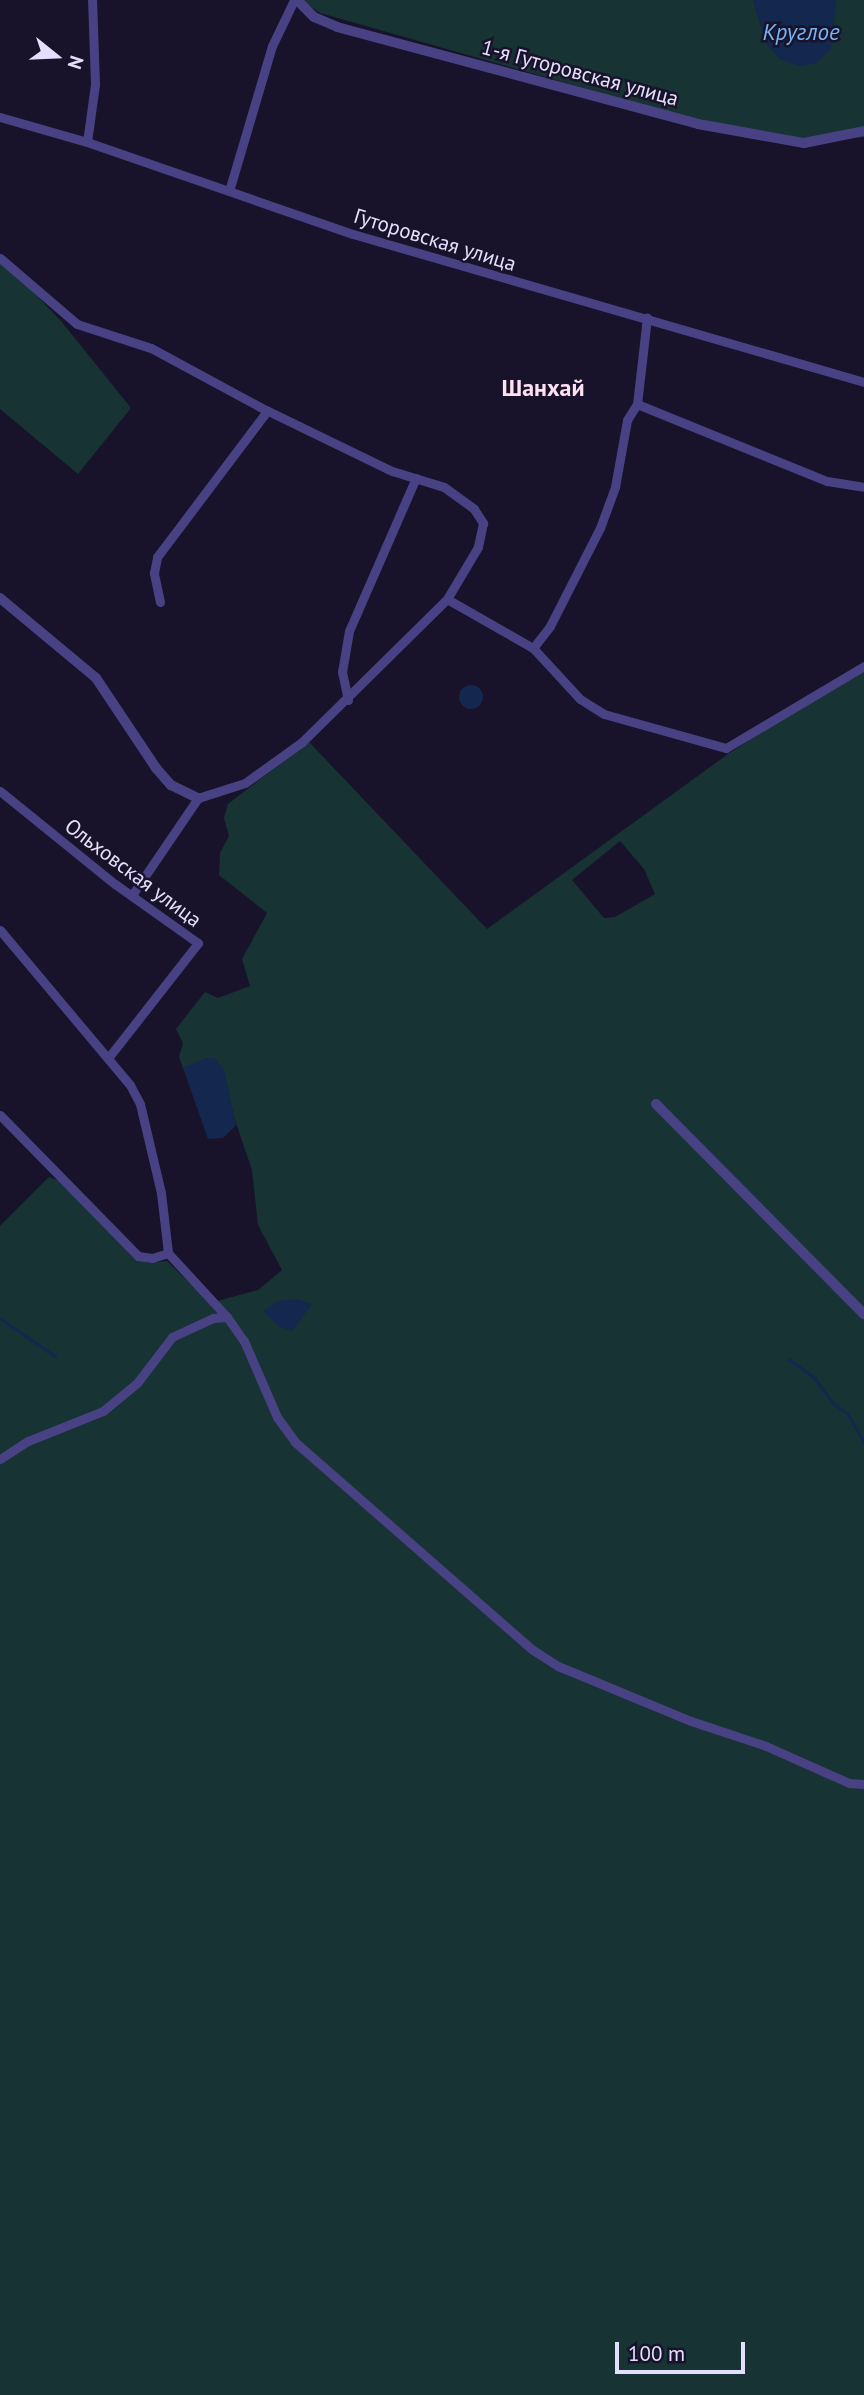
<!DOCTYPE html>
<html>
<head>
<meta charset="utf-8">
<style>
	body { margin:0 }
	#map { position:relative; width:864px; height:2395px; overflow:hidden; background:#18132a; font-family:"PT Sans",sans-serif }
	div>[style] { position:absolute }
	.green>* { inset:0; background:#173334 }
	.water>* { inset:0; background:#14274e }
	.round { border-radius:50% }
	.stream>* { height:2.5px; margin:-1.25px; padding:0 1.25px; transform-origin:1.25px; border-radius:1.25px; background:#14274e }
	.minor>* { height:9px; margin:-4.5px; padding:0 4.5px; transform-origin:4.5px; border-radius:4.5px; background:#484285 }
	.tertiary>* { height:10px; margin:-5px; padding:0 5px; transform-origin:5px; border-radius:5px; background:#484285 }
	span { translate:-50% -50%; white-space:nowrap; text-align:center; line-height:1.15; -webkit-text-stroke:5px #18132a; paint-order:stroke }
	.street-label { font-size:21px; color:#e4dffd }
	.water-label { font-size:23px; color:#75b4f4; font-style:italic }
	.quarter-label { font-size:24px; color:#fde1f1; font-weight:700 }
	.north { position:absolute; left:21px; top:21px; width:70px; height:70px; -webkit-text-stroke:5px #18132a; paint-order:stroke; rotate:108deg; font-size:19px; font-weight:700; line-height:28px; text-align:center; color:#e4dffd }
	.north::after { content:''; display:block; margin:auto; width:24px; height:32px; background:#e4dffd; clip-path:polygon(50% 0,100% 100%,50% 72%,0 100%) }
	.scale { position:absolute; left:615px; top:2342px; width:130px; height:32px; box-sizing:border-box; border:4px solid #e4dffd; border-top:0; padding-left:9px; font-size:21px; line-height:24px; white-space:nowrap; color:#e4dffd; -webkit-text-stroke:5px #18132a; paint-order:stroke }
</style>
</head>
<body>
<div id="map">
	<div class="green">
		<div style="clip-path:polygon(302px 0,864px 0,864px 137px,826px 141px,770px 136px,651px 107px,320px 13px)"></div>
		<div style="clip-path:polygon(0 257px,61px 321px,131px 408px,78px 474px,0 409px)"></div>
		<div style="clip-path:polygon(evenodd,864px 666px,864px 2395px,0 2395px,0 1226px,49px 1177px,60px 1181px,128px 1252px,148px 1263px,167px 1261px,210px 1303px,258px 1290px,282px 1270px,258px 1225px,252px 1170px,214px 1058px,183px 1068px,179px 1057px,183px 1043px,176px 1029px,205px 992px,218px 998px,250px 986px,242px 959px,267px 913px,219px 875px,220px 853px,229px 836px,224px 818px,228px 804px,309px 742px,487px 929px,728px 754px,864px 666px,620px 841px,644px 869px,655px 894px,615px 917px,604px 918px,572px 880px,620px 841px)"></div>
	</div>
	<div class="water">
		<div style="clip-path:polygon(753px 0,836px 0,831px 49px,816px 63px,799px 66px,780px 59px,766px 44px)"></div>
		<div class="round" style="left:459px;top:685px;width:24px;height:24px"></div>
		<div style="clip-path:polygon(207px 1058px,214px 1058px,224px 1069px,236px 1125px,223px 1138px,208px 1139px,183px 1068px)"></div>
		<div style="clip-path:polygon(297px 1299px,312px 1304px,292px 1331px,278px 1326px,263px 1311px,278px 1301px)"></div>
	</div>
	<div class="stream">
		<div style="left:0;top:1318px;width:67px;rotate:34.6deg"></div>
		<div style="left:789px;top:1359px;width:32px;rotate:36deg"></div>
		<div style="left:815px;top:1378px;width:31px;rotate:54deg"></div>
		<div style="left:833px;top:1403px;width:19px;rotate:36deg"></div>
		<div style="left:848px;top:1414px;width:32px;rotate:60deg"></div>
	</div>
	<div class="minor">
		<div style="left:0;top:117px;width:91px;rotate:16deg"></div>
		<div style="left:87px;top:142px;width:281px;rotate:19.1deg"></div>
		<div style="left:353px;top:234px;width:532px;rotate:16.15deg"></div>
		<div style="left:87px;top:142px;width:59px;rotate:-82.1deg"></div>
		<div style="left:95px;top:84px;width:84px;rotate:-92deg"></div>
		<div style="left:229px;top:191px;width:151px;rotate:-73.5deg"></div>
		<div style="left:272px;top:46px;width:51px;rotate:-64.4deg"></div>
		<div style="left:0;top:258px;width:101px;rotate:40.6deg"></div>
		<div style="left:77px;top:324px;width:78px;rotate:18deg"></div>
		<div style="left:151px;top:348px;width:124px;rotate:28.4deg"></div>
		<div style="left:260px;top:407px;width:147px;rotate:25.9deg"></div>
		<div style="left:392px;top:471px;width:54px;rotate:17.1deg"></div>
		<div style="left:444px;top:487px;width:37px;rotate:36deg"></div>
		<div style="left:474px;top:509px;width:17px;rotate:57deg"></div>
		<div style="left:483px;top:523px;width:25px;rotate:102deg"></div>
		<div style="left:478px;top:547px;width:61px;rotate:120.8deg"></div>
		<div style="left:447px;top:599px;width:204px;rotate:135.4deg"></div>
		<div style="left:302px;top:742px;width:70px;rotate:144.3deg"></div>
		<div style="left:245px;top:783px;width:49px;rotate:162.3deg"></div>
		<div style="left:198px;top:798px;width:117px;rotate:124.2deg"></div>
		<div style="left:637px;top:404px;width:205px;rotate:22.1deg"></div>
		<div style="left:827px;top:481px;width:37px;rotate:9deg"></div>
		<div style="left:447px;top:599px;width:99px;rotate:29.7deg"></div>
		<div style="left:533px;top:648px;width:28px;rotate:-52deg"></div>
		<div style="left:550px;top:626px;width:110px;rotate:-63deg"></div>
		<div style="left:600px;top:528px;width:44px;rotate:-69.9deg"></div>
		<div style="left:615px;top:487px;width:68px;rotate:-79.8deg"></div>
		<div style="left:627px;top:420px;width:19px;rotate:-58deg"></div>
		<div style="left:637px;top:404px;width:87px;rotate:-83.4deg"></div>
		<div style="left:160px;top:602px;width:30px;rotate:-102deg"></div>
		<div style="left:154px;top:573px;width:16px;rotate:-79deg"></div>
		<div style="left:157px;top:557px;width:183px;rotate:-53deg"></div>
		<div style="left:533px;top:648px;width:69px;rotate:47.3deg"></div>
		<div style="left:580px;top:699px;width:28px;rotate:32deg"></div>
		<div style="left:604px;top:714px;width:127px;rotate:15.6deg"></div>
		<div style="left:726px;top:748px;width:161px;rotate:-30.7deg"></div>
		<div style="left:348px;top:700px;width:29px;rotate:-102deg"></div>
		<div style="left:342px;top:672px;width:42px;rotate:-80.3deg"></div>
		<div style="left:349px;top:631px;width:167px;rotate:-66.4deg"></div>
		<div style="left:0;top:791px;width:148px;rotate:39deg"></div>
		<div style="left:115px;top:884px;width:102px;rotate:35.4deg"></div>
		<div style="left:198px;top:943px;width:146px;rotate:128deg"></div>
		<div style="left:0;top:930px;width:202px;rotate:50deg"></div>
		<div style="left:130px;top:1085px;width:21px;rotate:62deg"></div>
		<div style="left:140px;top:1104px;width:91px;rotate:76.7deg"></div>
		<div style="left:161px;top:1193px;width:60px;rotate:83.3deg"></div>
		<div style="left:168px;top:1253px;width:87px;rotate:47.3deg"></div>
		<div style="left:0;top:1115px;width:197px;rotate:45.6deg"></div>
		<div style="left:138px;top:1256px;width:14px;rotate:8deg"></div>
		<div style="left:152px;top:1258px;width:17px;rotate:-17deg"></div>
		<div style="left:0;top:1459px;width:33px;rotate:-33deg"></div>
		<div style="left:28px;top:1441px;width:81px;rotate:-21.8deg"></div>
		<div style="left:103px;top:1411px;width:44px;rotate:-39.5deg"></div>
		<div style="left:137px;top:1383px;width:58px;rotate:-52.7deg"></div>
		<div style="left:172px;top:1337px;width:45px;rotate:-24.9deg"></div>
		<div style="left:213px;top:1318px;width:14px;rotate:-4deg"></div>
		<div style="left:227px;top:1317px;width:29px;rotate:55deg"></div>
		<div style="left:244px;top:1341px;width:83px;rotate:66.5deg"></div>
		<div style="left:277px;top:1417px;width:31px;rotate:54deg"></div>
		<div style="left:295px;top:1442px;width:316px;rotate:41.2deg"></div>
		<div style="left:533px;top:1650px;width:30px;rotate:33deg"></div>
		<div style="left:558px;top:1666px;width:144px;rotate:22.5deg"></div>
		<div style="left:691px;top:1721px;width:79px;rotate:18.4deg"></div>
		<div style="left:766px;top:1746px;width:91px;rotate:24deg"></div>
		<div style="left:849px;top:1783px;width:15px;rotate:4deg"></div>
	</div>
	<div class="tertiary">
		<div style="left:297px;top:0;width:24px;rotate:45deg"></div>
		<div style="left:314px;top:17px;width:25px;rotate:23deg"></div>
		<div style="left:337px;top:27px;width:374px;rotate:15deg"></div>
		<div style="left:698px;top:124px;width:108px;rotate:10.2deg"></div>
		<div style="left:804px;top:143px;width:61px;rotate:-11.3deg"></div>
		<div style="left:0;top:598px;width:125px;rotate:39.8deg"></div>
		<div style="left:96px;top:678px;width:108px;rotate:56.3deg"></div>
		<div style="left:156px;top:768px;width:23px;rotate:49deg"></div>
		<div style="left:171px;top:785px;width:30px;rotate:26deg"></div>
		<div style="left:656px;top:1104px;width:296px;rotate:45.3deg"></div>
	</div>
	<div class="street-label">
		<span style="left:580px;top:73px;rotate:15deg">1-я Гуторовская улица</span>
		<span style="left:435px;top:240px;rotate:17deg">Гуторовская улица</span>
		<span style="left:133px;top:873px;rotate:37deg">Ольховская улица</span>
	</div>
	<div class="water-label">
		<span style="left:801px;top:32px">Круглое</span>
	</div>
	<div class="quarter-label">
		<span style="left:543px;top:388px">Шанхай</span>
	</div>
	<div class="north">N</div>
	<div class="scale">100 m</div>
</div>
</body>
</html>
